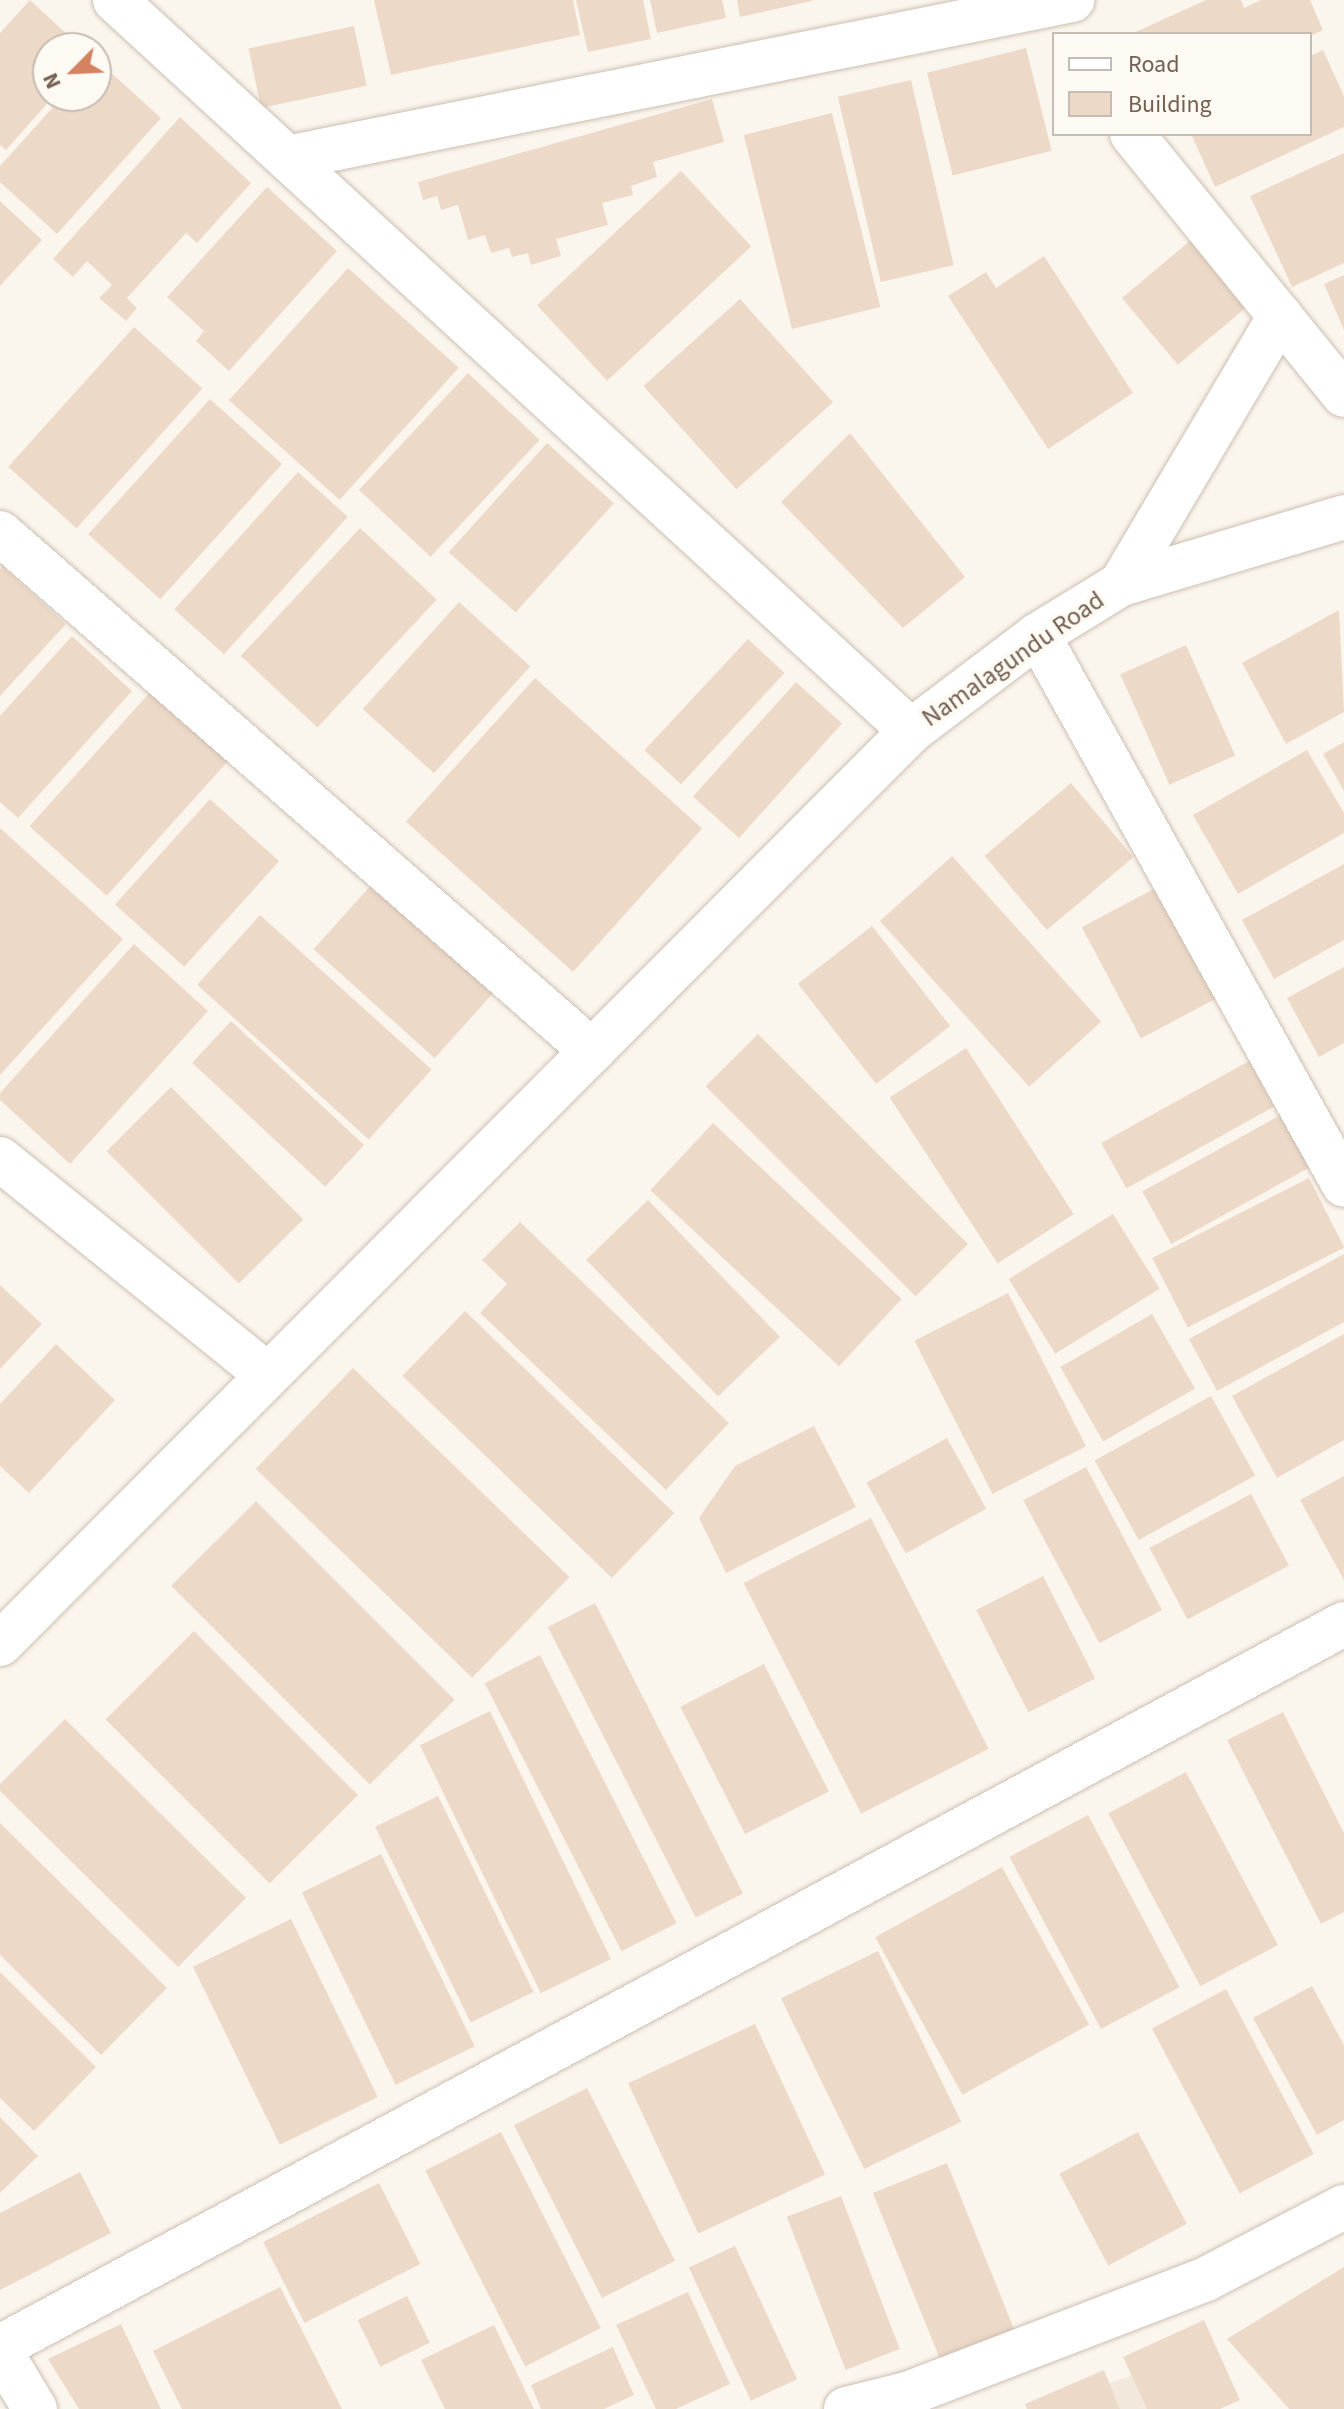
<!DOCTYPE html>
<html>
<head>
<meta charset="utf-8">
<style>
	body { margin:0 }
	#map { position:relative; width:1344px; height:2409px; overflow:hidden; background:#fbf6ed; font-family:"Source Sans 3",sans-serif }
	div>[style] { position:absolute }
	.residential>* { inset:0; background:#f2e9dc }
	.building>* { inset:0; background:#edd9c7; transform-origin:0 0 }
	.roads { filter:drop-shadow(0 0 2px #ccbfb3) drop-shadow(0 0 2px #ccbfb3) }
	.minor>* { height:44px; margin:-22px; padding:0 22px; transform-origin:22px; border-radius:22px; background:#fff }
	.tertiary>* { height:44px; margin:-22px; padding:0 22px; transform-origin:22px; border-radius:22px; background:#fff }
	span { translate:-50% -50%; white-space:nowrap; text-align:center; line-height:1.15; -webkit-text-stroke:7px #fdfaf3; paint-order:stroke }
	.street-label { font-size:26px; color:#746052 }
	.legend { position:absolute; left:1052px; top:32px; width:260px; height:104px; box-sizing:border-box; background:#fdfaf3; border:2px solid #c6bcb3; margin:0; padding:10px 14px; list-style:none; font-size:24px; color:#746052 }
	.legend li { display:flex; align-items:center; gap:16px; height:40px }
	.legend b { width:40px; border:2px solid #c6bcb3 }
	.north { position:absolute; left:32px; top:32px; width:80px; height:80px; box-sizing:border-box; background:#fdfaf3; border:2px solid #c6bcb3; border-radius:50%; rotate:246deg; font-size:22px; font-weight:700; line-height:32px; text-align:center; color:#746052 }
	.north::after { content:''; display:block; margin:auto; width:28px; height:36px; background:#d58261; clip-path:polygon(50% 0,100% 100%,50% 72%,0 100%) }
</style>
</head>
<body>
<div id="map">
	<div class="residential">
		<div style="clip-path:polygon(1159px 2367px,1191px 2409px,1027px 2409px)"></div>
	</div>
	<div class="building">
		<div style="clip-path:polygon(30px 0,82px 48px,48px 48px,48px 96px,54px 96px,6px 150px,0 145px,0 33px)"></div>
		<div style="clip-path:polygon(374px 0,573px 0,580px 35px,391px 75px)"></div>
		<div style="clip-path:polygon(576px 0,643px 0,651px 39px,588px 52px)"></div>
		<div style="clip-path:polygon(650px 0,722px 0,726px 18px,657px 33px)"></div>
		<div style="clip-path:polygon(737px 0,812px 0,812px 1px,740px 17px)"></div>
		<div style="clip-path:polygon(1206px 0,1241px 0,1244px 8px,1261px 0,1310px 0,1323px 30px,1310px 36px,1131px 34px)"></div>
		<div style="left:354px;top:26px;width:61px;height:108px;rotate:78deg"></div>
		<div style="left:1026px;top:48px;width:106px;height:102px;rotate:76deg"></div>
		<div style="clip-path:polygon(1323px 50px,1344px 96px,1344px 127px,1215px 187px,1191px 134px,1310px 134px,1310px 56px)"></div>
		<div style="clip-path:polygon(96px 59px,161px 118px,57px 234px,0 182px,0 166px,63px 96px,96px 96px)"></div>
		<div style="left:911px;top:80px;width:190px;height:75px;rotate:77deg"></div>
		<div style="clip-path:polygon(712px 99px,724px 142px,653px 162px,657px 177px,631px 186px,633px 195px,602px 203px,608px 225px,556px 239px,561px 256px,531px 265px,528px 253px,512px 257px,509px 248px,491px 253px,485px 235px,468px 240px,458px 205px,441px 210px,437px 196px,423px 200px,418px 182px)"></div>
		<div style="left:832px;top:113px;width:200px;height:91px;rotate:76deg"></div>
		<div style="clip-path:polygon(180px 117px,251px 183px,197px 243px,186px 233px,127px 298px,137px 308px,126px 321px,99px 298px,112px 285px,87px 261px,73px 277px,53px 259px)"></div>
		<div style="clip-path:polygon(1344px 153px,1344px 263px,1292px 287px,1250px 196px)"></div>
		<div style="left:681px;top:171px;width:103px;height:197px;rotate:47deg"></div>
		<div style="clip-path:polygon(267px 187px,337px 251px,229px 371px,196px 341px,204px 331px,167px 297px)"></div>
		<div style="clip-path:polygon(0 201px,42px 240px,0 286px)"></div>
		<div style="left:1197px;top:235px;width:87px;height:98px;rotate:50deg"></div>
		<div style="clip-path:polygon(1044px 256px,1133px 393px,1048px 449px,948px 296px,986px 272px,996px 288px)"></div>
		<div style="left:348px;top:268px;width:149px;height:178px;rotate:42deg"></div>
		<div style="clip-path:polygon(1344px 275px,1344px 330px,1324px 284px)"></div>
		<div style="left:740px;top:299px;width:139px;height:130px;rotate:48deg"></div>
		<div style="left:134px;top:327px;width:92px;height:188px;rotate:42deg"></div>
		<div style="left:468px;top:373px;width:98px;height:160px;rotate:43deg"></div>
		<div style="left:210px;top:399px;width:97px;height:182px;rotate:42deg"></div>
		<div style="clip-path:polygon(850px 433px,965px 577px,903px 628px,781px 502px)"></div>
		<div style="left:547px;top:443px;width:90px;height:147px;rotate:42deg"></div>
		<div style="left:298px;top:472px;width:67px;height:185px;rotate:42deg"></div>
		<div style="left:360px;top:528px;width:105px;height:175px;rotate:43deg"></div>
		<div style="clip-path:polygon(2px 566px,66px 624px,0 696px,0 569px)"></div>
		<div style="left:459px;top:602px;width:96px;height:144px;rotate:42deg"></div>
		<div style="clip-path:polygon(1339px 610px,1344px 712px,1286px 744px,1242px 663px)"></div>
		<div style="clip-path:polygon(72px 636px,132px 691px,18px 818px,0 802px,0 716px)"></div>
		<div style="left:748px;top:639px;width:50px;height:152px;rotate:43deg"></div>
		<div style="left:1186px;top:645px;width:121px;height:72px;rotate:66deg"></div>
		<div style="left:535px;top:678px;width:225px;height:193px;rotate:42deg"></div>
		<div style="left:162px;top:679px;width:104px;height:198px;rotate:42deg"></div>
		<div style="left:796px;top:682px;width:62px;height:154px;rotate:42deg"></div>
		<div style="clip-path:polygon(1344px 742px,1344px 791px,1323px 754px)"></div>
		<div style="clip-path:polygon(1307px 750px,1344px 813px,1344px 833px,1238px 894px,1193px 815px)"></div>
		<div style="left:1071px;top:783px;width:97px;height:113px;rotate:50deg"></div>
		<div style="left:210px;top:799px;width:93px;height:142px;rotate:42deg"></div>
		<div style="clip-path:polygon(0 828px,123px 939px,0 1075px)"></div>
		<div style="left:952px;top:856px;width:223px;height:97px;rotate:48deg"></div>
		<div style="clip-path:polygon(1344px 864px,1344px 940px,1274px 979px,1242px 920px)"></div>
		<div style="left:373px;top:883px;width:163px;height:89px;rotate:42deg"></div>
		<div style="left:1163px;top:884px;width:126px;height:92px;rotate:62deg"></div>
		<div style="left:260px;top:915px;width:231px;height:94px;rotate:42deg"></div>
		<div style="left:872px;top:926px;width:127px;height:94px;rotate:52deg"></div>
		<div style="clip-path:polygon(134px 944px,208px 1011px,70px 1164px,0 1100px,0 1093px)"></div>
		<div style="clip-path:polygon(1344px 967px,1344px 1043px,1319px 1057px,1287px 998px)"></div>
		<div style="left:231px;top:1021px;width:182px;height:57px;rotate:43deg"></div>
		<div style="left:758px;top:1034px;width:297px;height:74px;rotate:45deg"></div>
		<div style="left:966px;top:1048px;width:198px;height:91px;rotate:57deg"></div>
		<div style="left:1249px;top:1061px;width:52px;height:169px;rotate:61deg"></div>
		<div style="left:171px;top:1087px;width:187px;height:91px;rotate:45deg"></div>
		<div style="left:1284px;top:1113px;width:60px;height:162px;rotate:61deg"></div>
		<div style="left:713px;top:1123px;width:258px;height:92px;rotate:43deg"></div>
		<div style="left:1309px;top:1178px;width:78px;height:176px;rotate:63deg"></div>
		<div style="left:648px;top:1200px;width:190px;height:86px;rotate:46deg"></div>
		<div style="left:1113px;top:1214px;width:88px;height:123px;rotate:58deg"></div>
		<div style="clip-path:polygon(520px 1222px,729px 1423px,666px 1490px,480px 1313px,507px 1284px,482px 1260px)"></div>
		<div style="clip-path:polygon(1344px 1254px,1344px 1322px,1217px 1391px,1189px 1339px)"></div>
		<div style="clip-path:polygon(0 1285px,42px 1324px,0 1369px)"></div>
		<div style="left:1008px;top:1293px;width:172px;height:105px;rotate:63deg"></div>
		<div style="left:465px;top:1311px;width:291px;height:90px;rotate:44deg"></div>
		<div style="left:1152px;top:1314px;width:86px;height:106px;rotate:60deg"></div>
		<div style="clip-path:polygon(1344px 1334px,1344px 1440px,1277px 1478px,1232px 1396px)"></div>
		<div style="clip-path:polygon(56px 1344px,115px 1400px,29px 1493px,0 1466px,0 1404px)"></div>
		<div style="left:353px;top:1368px;width:301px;height:140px;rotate:44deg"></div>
		<div style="left:1211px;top:1396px;width:91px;height:133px;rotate:61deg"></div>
		<div style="clip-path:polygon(814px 1426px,856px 1507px,726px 1573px,699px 1518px,735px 1466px)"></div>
		<div style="left:947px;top:1438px;width:81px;height:92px;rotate:61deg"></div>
		<div style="left:1086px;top:1467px;width:162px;height:71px;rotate:62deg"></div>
		<div style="clip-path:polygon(1344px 1476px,1344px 1580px,1300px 1500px)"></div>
		<div style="left:1251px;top:1494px;width:81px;height:115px;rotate:62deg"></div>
		<div style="left:256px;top:1501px;width:281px;height:120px;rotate:45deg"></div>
		<div style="left:871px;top:1518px;width:259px;height:143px;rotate:63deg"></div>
		<div style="left:1043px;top:1576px;width:115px;height:75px;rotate:63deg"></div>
		<div style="left:595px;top:1603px;width:326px;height:53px;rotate:63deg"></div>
		<div style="left:194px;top:1631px;width:232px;height:125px;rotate:45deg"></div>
		<div style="left:540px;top:1655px;width:301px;height:62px;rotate:63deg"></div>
		<div style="left:764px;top:1664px;width:143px;height:94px;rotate:63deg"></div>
		<div style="left:490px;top:1711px;width:276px;height:78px;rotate:64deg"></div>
		<div style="clip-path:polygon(1283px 1712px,1344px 1833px,1344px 1912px,1321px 1924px,1227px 1740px)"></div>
		<div style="clip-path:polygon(65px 1719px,246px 1898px,178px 1967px,0 1791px,0 1784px)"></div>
		<div style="left:1186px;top:1772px;width:196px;height:88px;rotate:62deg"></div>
		<div style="left:438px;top:1796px;width:218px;height:70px;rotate:64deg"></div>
		<div style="left:1088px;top:1815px;width:195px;height:89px;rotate:62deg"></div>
		<div style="clip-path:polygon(0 1823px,167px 1988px,101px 2055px,0 1955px)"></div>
		<div style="left:381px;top:1854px;width:214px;height:88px;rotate:64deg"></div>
		<div style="left:1002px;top:1867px;width:180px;height:145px;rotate:61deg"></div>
		<div style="left:291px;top:1919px;width:198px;height:109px;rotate:64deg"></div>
		<div style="left:878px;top:1951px;width:190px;height:108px;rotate:64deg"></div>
		<div style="clip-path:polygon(0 1972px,96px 2067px,34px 2131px,0 2098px)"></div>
		<div style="clip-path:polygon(1312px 1986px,1344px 2045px,1344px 2120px,1317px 2135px,1253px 2018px)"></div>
		<div style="left:1226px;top:1989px;width:187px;height:84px;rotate:62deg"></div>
		<div style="left:755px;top:2024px;width:166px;height:140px;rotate:65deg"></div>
		<div style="left:587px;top:2088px;width:194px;height:82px;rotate:63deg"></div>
		<div style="clip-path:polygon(0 2117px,38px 2156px,0 2193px)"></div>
		<div style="left:501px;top:2132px;width:220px;height:85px;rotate:63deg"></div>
		<div style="left:1138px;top:2132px;width:104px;height:89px;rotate:62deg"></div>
		<div style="left:947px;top:2163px;width:185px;height:80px;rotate:68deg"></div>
		<div style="clip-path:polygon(80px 2172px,111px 2233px,0 2290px,0 2213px)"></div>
		<div style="left:379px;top:2183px;width:91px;height:130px;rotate:63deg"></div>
		<div style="left:841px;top:2196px;width:164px;height:58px;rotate:69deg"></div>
		<div style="left:735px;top:2246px;width:147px;height:51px;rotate:65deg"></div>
		<div style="clip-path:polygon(1344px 2267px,1344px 2409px,1289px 2409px,1227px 2339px)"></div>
		<div style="clip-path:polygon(280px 2287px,342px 2409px,182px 2409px,153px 2351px)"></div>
		<div style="clip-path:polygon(688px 2292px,730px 2384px,676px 2409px,656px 2409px,616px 2325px)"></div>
		<div style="left:407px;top:2296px;width:52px;height:55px;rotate:64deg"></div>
		<div style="clip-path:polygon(1204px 2320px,1240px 2400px,1220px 2409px,1147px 2409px,1123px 2357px)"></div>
		<div style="clip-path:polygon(121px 2324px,161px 2409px,79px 2409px,48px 2359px)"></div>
		<div style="clip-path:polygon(494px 2325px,534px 2409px,445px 2409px,421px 2360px)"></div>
		<div style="clip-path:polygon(613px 2347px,634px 2395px,604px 2409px,541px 2409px,531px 2385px)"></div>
		<div style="clip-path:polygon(1104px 2370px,1120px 2409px,1027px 2409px,1025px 2404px)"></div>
	</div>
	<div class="roads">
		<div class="minor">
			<div style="left:115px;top:0;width:1081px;rotate:42.56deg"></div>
			<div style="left:1132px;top:134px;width:336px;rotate:50.9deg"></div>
			<div style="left:292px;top:157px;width:796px;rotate:-11.38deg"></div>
			<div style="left:0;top:533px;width:787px;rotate:41.19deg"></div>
			<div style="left:1121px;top:584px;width:312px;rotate:-59.3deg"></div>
			<div style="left:1038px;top:635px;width:629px;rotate:60.91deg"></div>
			<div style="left:0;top:1159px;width:344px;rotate:38.9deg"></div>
			<div style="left:0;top:1644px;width:1290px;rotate:-45.06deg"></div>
			<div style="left:911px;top:731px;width:159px;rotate:-37.1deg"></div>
			<div style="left:1038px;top:635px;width:97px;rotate:-31.6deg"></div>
			<div style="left:1121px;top:584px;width:233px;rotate:-16.7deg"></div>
			<div style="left:0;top:2347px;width:1526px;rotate:-28.28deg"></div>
			<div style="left:846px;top:2409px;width:63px;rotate:-13.8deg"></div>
			<div style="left:907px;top:2394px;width:320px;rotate:-21deg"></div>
			<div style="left:1206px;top:2279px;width:156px;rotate:-27.6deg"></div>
		</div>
		<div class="tertiary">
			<div style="left:0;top:2351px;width:68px;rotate:58.9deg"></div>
		</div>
	</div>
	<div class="street-label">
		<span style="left:1013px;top:659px;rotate:-35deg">Namalagundu Road</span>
	</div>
	<ul class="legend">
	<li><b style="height:10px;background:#fff"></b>Road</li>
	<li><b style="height:22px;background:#edd9c7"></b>Building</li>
	</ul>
	<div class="north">N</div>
</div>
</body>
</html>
